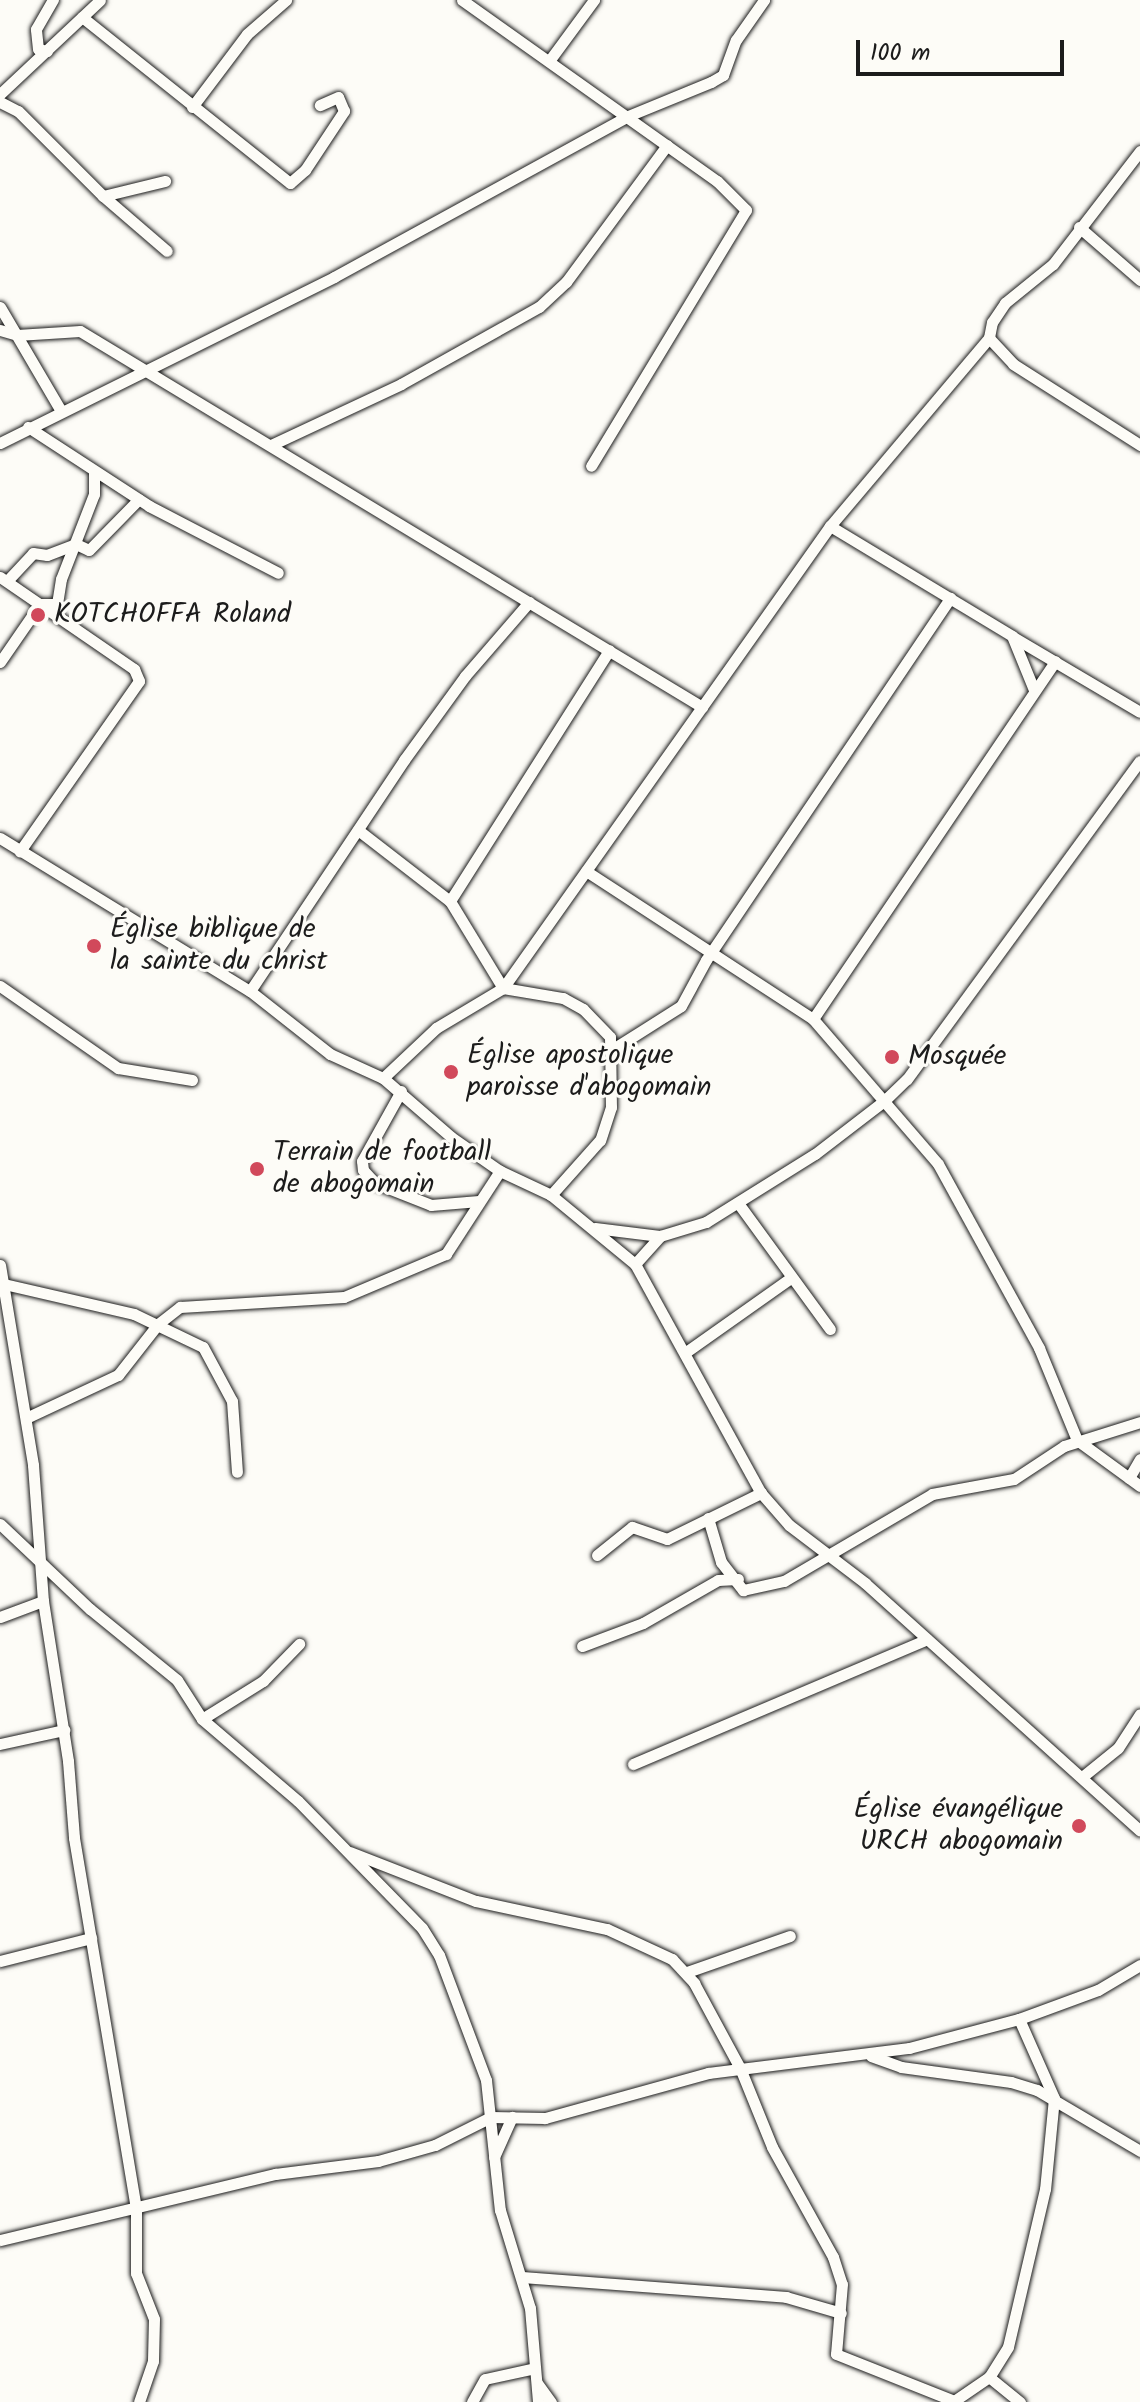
<!DOCTYPE html>
<html>
<head>
<meta charset="utf-8">
<style>
	body { margin:0 }
	#map { position:relative; width:1140px; height:2402px; overflow:hidden; background:#fdfcf7; font-family:Kalam,sans-serif }
	div>[style] { position:absolute }
	.roads { filter:drop-shadow(0 0 2px #1c1c1c) drop-shadow(0 0 2px #1c1c1c) }
	.street>* { height:11px; margin:-5.5px; padding:0 5.5px; transform-origin:5.5px; border-radius:5.5px; background:#fdfcf7 }
	.dots>* { width:22px; height:22px; translate:-50% -50%; box-sizing:border-box; border:4px solid #fdfcf7; border-radius:50% }
	span { translate:-50% -50%; white-space:nowrap; text-align:center; line-height:1.15; -webkit-text-stroke:6px #fdfcf7; paint-order:stroke }
	.poi-label { font-size:28px; color:#1c1c1c }
	.left { translate:0 -50%; text-align:left }
	.right { translate:-100% -50%; text-align:right }
	.scale { position:absolute; left:856px; top:40px; width:208px; height:36px; box-sizing:border-box; border:4px solid #1c1c1c; border-top:0; padding-left:10px; font-size:24px; line-height:28px; white-space:nowrap; color:#1c1c1c; -webkit-text-stroke:6px #fdfcf7; paint-order:stroke }
</style>
</head>
<body>
<div id="map">
	<div class="roads">
		<div class="street">
			<div style="left:462px;top:0;width:313px;rotate:35.4deg"></div>
			<div style="left:717px;top:181px;width:41px;rotate:45deg"></div>
			<div style="left:746px;top:210px;width:299px;rotate:121.2deg"></div>
			<div style="left:82px;top:17px;width:266px;rotate:38.6deg"></div>
			<div style="left:290px;top:183px;width:20px;rotate:-41deg"></div>
			<div style="left:305px;top:170px;width:71px;rotate:-56.5deg"></div>
			<div style="left:344px;top:111px;width:15px;rotate:-113deg"></div>
			<div style="left:338px;top:97px;width:20px;rotate:156deg"></div>
			<div style="left:47px;top:51px;width:9px;rotate:-167deg"></div>
			<div style="left:38px;top:49px;width:20px;rotate:-96deg"></div>
			<div style="left:36px;top:29px;width:34px;rotate:-60deg"></div>
			<div style="left:549px;top:61px;width:76px;rotate:-53.6deg"></div>
			<div style="left:0;top:94px;width:137px;rotate:-43.2deg"></div>
			<div style="left:0;top:102px;width:20px;rotate:27deg"></div>
			<div style="left:18px;top:111px;width:120px;rotate:45deg"></div>
			<div style="left:103px;top:196px;width:64px;rotate:-13.6deg"></div>
			<div style="left:192px;top:107px;width:91px;rotate:-53deg"></div>
			<div style="left:247px;top:34px;width:52px;rotate:-41.1deg"></div>
			<div style="left:1140px;top:151px;width:143px;rotate:127.6deg"></div>
			<div style="left:1053px;top:264px;width:62px;rotate:140.9deg"></div>
			<div style="left:1005px;top:303px;width:23px;rotate:124deg"></div>
			<div style="left:992px;top:322px;width:16px;rotate:101deg"></div>
			<div style="left:989px;top:338px;width:35px;rotate:47deg"></div>
			<div style="left:1013px;top:364px;width:151px;rotate:32.5deg"></div>
			<div style="left:103px;top:196px;width:84px;rotate:40.7deg"></div>
			<div style="left:1079px;top:227px;width:81px;rotate:41deg"></div>
			<div style="left:0;top:307px;width:121px;rotate:59.6deg"></div>
			<div style="left:0;top:330px;width:18px;rotate:16deg"></div>
			<div style="left:17px;top:335px;width:63px;rotate:-3.6deg"></div>
			<div style="left:80px;top:331px;width:727px;rotate:31.15deg"></div>
			<div style="left:28px;top:427px;width:145px;rotate:33.1deg"></div>
			<div style="left:149px;top:506px;width:145px;rotate:27.4deg"></div>
			<div style="left:0;top:443px;width:373px;rotate:-26.4deg"></div>
			<div style="left:334px;top:277px;width:335px;rotate:-28.7deg"></div>
			<div style="left:628px;top:116px;width:90px;rotate:-22.3deg"></div>
			<div style="left:711px;top:82px;width:14px;rotate:-30deg"></div>
			<div style="left:723px;top:75px;width:37px;rotate:-70deg"></div>
			<div style="left:736px;top:40px;width:49px;rotate:-55deg"></div>
			<div style="left:271px;top:445px;width:144px;rotate:-25.1deg"></div>
			<div style="left:401px;top:384px;width:158px;rotate:-29.2deg"></div>
			<div style="left:539px;top:307px;width:37px;rotate:-43deg"></div>
			<div style="left:566px;top:282px;width:170px;rotate:-53.6deg"></div>
			<div style="left:830px;top:526px;width:213px;rotate:31.1deg"></div>
			<div style="left:1012px;top:636px;width:58px;rotate:67.8deg"></div>
			<div style="left:0;top:577px;width:163px;rotate:34.5deg"></div>
			<div style="left:134px;top:669px;width:13px;rotate:67deg"></div>
			<div style="left:139px;top:681px;width:208px;rotate:125deg"></div>
			<div style="left:7px;top:581px;width:38px;rotate:-47deg"></div>
			<div style="left:33px;top:553px;width:14px;rotate:8deg"></div>
			<div style="left:47px;top:555px;width:31px;rotate:-21deg"></div>
			<div style="left:76px;top:544px;width:14px;rotate:25deg"></div>
			<div style="left:89px;top:550px;width:71px;rotate:-45.6deg"></div>
			<div style="left:40px;top:604px;width:17px"></div>
			<div style="left:57px;top:604px;width:25px;rotate:-81deg"></div>
			<div style="left:61px;top:579px;width:91px;rotate:-68.8deg"></div>
			<div style="left:94px;top:494px;width:23px;rotate:-90deg"></div>
			<div style="left:1013px;top:637px;width:147px;rotate:30.6deg"></div>
			<div style="left:0;top:662px;width:70px;rotate:-55.4deg"></div>
			<div style="left:358px;top:830px;width:116px;rotate:37.7deg"></div>
			<div style="left:450px;top:901px;width:102px;rotate:58.7deg"></div>
			<div style="left:503px;top:988px;width:566px;rotate:-54.71deg"></div>
			<div style="left:830px;top:526px;width:246px;rotate:-49.8deg"></div>
			<div style="left:0;top:838px;width:293px;rotate:31.5deg"></div>
			<div style="left:250px;top:991px;width:102px;rotate:38.2deg"></div>
			<div style="left:330px;top:1054px;width:58px;rotate:24.4deg"></div>
			<div style="left:383px;top:1078px;width:90px;rotate:40.9deg"></div>
			<div style="left:451px;top:1137px;width:60px;rotate:34.8deg"></div>
			<div style="left:500px;top:1171px;width:56px;rotate:25.2deg"></div>
			<div style="left:551px;top:1195px;width:109px;rotate:39.4deg"></div>
			<div style="left:635px;top:1264px;width:261px;rotate:61.2deg"></div>
			<div style="left:761px;top:1493px;width:43px;rotate:48.8deg"></div>
			<div style="left:789px;top:1525px;width:96px;rotate:37.3deg"></div>
			<div style="left:865px;top:1583px;width:370px;rotate:42deg"></div>
			<div style="left:586px;top:871px;width:271px;rotate:33.1deg"></div>
			<div style="left:813px;top:1019px;width:191px;rotate:49.2deg"></div>
			<div style="left:938px;top:1164px;width:210px;rotate:61.2deg"></div>
			<div style="left:1039px;top:1348px;width:100px;rotate:67.6deg"></div>
			<div style="left:1077px;top:1440px;width:78px;rotate:36.1deg"></div>
			<div style="left:450px;top:901px;width:297px;rotate:-57.6deg"></div>
			<div style="left:0;top:986px;width:144px;rotate:34.8deg"></div>
			<div style="left:118px;top:1068px;width:75px;rotate:9.2deg"></div>
			<div style="left:250px;top:991px;width:278px;rotate:-56.3deg"></div>
			<div style="left:404px;top:760px;width:104px;rotate:-54deg"></div>
			<div style="left:465px;top:676px;width:98px;rotate:-49.1deg"></div>
			<div style="left:813px;top:1019px;width:432px;rotate:-55.9deg"></div>
			<div style="left:613px;top:1049px;width:80px;rotate:-32.3deg"></div>
			<div style="left:681px;top:1006px;width:52px;rotate:-61.5deg"></div>
			<div style="left:706px;top:960px;width:437px;rotate:-56deg"></div>
			<div style="left:383px;top:1078px;width:73px;rotate:-43.3deg"></div>
			<div style="left:436px;top:1028px;width:78px;rotate:-30.8deg"></div>
			<div style="left:503px;top:988px;width:61px;rotate:9.5deg"></div>
			<div style="left:563px;top:998px;width:23px;rotate:29deg"></div>
			<div style="left:583px;top:1009px;width:39px;rotate:46deg"></div>
			<div style="left:610px;top:1037px;width:70px;rotate:89.2deg"></div>
			<div style="left:611px;top:1107px;width:35px;rotate:108deg"></div>
			<div style="left:600px;top:1140px;width:74px;rotate:131.7deg"></div>
			<div style="left:401px;top:1091px;width:80px;rotate:119.1deg"></div>
			<div style="left:362px;top:1161px;width:9px;rotate:84deg"></div>
			<div style="left:363px;top:1170px;width:18px;rotate:47deg"></div>
			<div style="left:375px;top:1183px;width:60px;rotate:21.4deg"></div>
			<div style="left:431px;top:1205px;width:48px;rotate:-4.8deg"></div>
			<div style="left:738px;top:1203px;width:156px;rotate:53.9deg"></div>
			<div style="left:595px;top:1228px;width:65px;rotate:7deg"></div>
			<div style="left:660px;top:1236px;width:48px;rotate:-16.9deg"></div>
			<div style="left:706px;top:1222px;width:128px;rotate:-32deg"></div>
			<div style="left:815px;top:1154px;width:88px;rotate:-37.6deg"></div>
			<div style="left:885px;top:1100px;width:30px;rotate:-44deg"></div>
			<div style="left:907px;top:1079px;width:394px;rotate:-53.8deg"></div>
			<div style="left:635px;top:1264px;width:38px;rotate:-48deg"></div>
			<div style="left:0;top:1265px;width:203px;rotate:80.6deg"></div>
			<div style="left:33px;top:1465px;width:136px;rotate:85.8deg"></div>
			<div style="left:43px;top:1601px;width:162px;rotate:81.1deg"></div>
			<div style="left:68px;top:1761px;width:77px;rotate:85.5deg"></div>
			<div style="left:74px;top:1838px;width:374px;rotate:80.5deg"></div>
			<div style="left:136px;top:2207px;width:66px;rotate:90deg"></div>
			<div style="left:136px;top:2273px;width:49px;rotate:68.6deg"></div>
			<div style="left:154px;top:2319px;width:42px;rotate:91.4deg"></div>
			<div style="left:153px;top:2361px;width:43px;rotate:108.9deg"></div>
			<div style="left:4px;top:1284px;width:133px;rotate:13deg"></div>
			<div style="left:134px;top:1314px;width:76px;rotate:25.6deg"></div>
			<div style="left:203px;top:1347px;width:61px;rotate:61.8deg"></div>
			<div style="left:232px;top:1401px;width:71px;rotate:86deg"></div>
			<div style="left:686px;top:1352px;width:126px;rotate:-35.3deg"></div>
			<div style="left:26px;top:1418px;width:102px;rotate:-25.1deg"></div>
			<div style="left:118px;top:1375px;width:65px;rotate:-51.9deg"></div>
			<div style="left:158px;top:1324px;width:28px;rotate:-38deg"></div>
			<div style="left:180px;top:1307px;width:164px;rotate:-3.5deg"></div>
			<div style="left:344px;top:1297px;width:111px;rotate:-22.9deg"></div>
			<div style="left:446px;top:1254px;width:99px;rotate:-57deg"></div>
			<div style="left:1129px;top:1478px;width:22px;rotate:-60deg"></div>
			<div style="left:708px;top:1518px;width:46px;rotate:73.5deg"></div>
			<div style="left:721px;top:1562px;width:36px;rotate:52deg"></div>
			<div style="left:743px;top:1590px;width:42px;rotate:-12.4deg"></div>
			<div style="left:784px;top:1581px;width:172px;rotate:-30.4deg"></div>
			<div style="left:932px;top:1494px;width:83px;rotate:-10.4deg"></div>
			<div style="left:1014px;top:1479px;width:60px;rotate:-33.4deg"></div>
			<div style="left:1064px;top:1446px;width:80px;rotate:-17.5deg"></div>
			<div style="left:0;top:1524px;width:124px;rotate:43.4deg"></div>
			<div style="left:90px;top:1609px;width:112px;rotate:39.2deg"></div>
			<div style="left:177px;top:1680px;width:46px;rotate:57.3deg"></div>
			<div style="left:202px;top:1719px;width:126px;rotate:40.5deg"></div>
			<div style="left:298px;top:1801px;width:177px;rotate:45.7deg"></div>
			<div style="left:422px;top:1928px;width:32px;rotate:58deg"></div>
			<div style="left:439px;top:1955px;width:134px;rotate:69.4deg"></div>
			<div style="left:486px;top:2080px;width:131px;rotate:83.9deg"></div>
			<div style="left:500px;top:2210px;width:102px;rotate:73deg"></div>
			<div style="left:530px;top:2308px;width:94px;rotate:85.1deg"></div>
			<div style="left:597px;top:1555px;width:45px;rotate:-38.7deg"></div>
			<div style="left:632px;top:1527px;width:37px;rotate:19deg"></div>
			<div style="left:667px;top:1539px;width:105px;rotate:-26.1deg"></div>
			<div style="left:0;top:1617px;width:46px;rotate:-20.4deg"></div>
			<div style="left:582px;top:1646px;width:65px;rotate:-20.7deg"></div>
			<div style="left:643px;top:1623px;width:86px;rotate:-29.8deg"></div>
			<div style="left:718px;top:1580px;width:20px;rotate:-3deg"></div>
			<div style="left:202px;top:1719px;width:72px;rotate:-31.9deg"></div>
			<div style="left:263px;top:1681px;width:52px;rotate:-45.8deg"></div>
			<div style="left:0;top:1744px;width:66px;rotate:-12.3deg"></div>
			<div style="left:633px;top:1764px;width:319px;rotate:-23deg"></div>
			<div style="left:1082px;top:1777px;width:46px;rotate:-38.9deg"></div>
			<div style="left:1118px;top:1748px;width:40px;rotate:-57.1deg"></div>
			<div style="left:350px;top:1852px;width:135px;rotate:21.3deg"></div>
			<div style="left:476px;top:1901px;width:134px;rotate:12.1deg"></div>
			<div style="left:607px;top:1929px;width:72px;rotate:24.8deg"></div>
			<div style="left:672px;top:1959px;width:33px;rotate:47deg"></div>
			<div style="left:694px;top:1983px;width:97px;rotate:61.6deg"></div>
			<div style="left:740px;top:2068px;width:85px;rotate:67.9deg"></div>
			<div style="left:772px;top:2147px;width:126px;rotate:61deg"></div>
			<div style="left:833px;top:2257px;width:28px;rotate:72deg"></div>
			<div style="left:842px;top:2284px;width:70px;rotate:94.9deg"></div>
			<div style="left:836px;top:2354px;width:127px;rotate:21.7deg"></div>
			<div style="left:954px;top:2401px;width:42px;rotate:-34.4deg"></div>
			<div style="left:0;top:1961px;width:94px;rotate:-14.2deg"></div>
			<div style="left:687px;top:1972px;width:109px;rotate:-19.3deg"></div>
			<div style="left:1019px;top:2019px;width:86px;rotate:66.1deg"></div>
			<div style="left:1054px;top:2098px;width:91px;rotate:95.6deg"></div>
			<div style="left:1045px;top:2189px;width:162px;rotate:103.2deg"></div>
			<div style="left:1008px;top:2347px;width:36px;rotate:122deg"></div>
			<div style="left:989px;top:2377px;width:40px;rotate:39deg"></div>
			<div style="left:871px;top:2056px;width:32px;rotate:20deg"></div>
			<div style="left:901px;top:2067px;width:111px;rotate:7.8deg"></div>
			<div style="left:1011px;top:2082px;width:27px;rotate:17deg"></div>
			<div style="left:1037px;top:2090px;width:120px;rotate:30.6deg"></div>
			<div style="left:494px;top:2157px;width:44px;rotate:-65.8deg"></div>
			<div style="left:0;top:2240px;width:283px;rotate:-13.5deg"></div>
			<div style="left:275px;top:2174px;width:104px;rotate:-7.2deg"></div>
			<div style="left:378px;top:2161px;width:59px;rotate:-15.7deg"></div>
			<div style="left:435px;top:2145px;width:63px;rotate:-26.6deg"></div>
			<div style="left:491px;top:2117px;width:54px;rotate:1.1deg"></div>
			<div style="left:545px;top:2118px;width:169px;rotate:-15.4deg"></div>
			<div style="left:708px;top:2073px;width:203px;rotate:-7.1deg"></div>
			<div style="left:909px;top:2048px;width:114px;rotate:-14.8deg"></div>
			<div style="left:1019px;top:2019px;width:84px;rotate:-20.2deg"></div>
			<div style="left:1098px;top:1990px;width:49px;rotate:-30.8deg"></div>
			<div style="left:522px;top:2277px;width:265px;rotate:4.3deg"></div>
			<div style="left:786px;top:2297px;width:57px;rotate:16.2deg"></div>
			<div style="left:537px;top:2383px;width:24px;rotate:54deg"></div>
			<div style="left:472px;top:2402px;width:26px;rotate:-61deg"></div>
			<div style="left:485px;top:2379px;width:51px;rotate:-12.4deg"></div>
		</div>
	</div>
	<div class="dots">
		<div style="left:38px;top:615px;background:#d1495b"></div>
		<div style="left:94px;top:946px;background:#d1495b"></div>
		<div style="left:892px;top:1057px;background:#d1495b"></div>
		<div style="left:451px;top:1072px;background:#d1495b"></div>
		<div style="left:257px;top:1169px;background:#d1495b"></div>
		<div style="left:1079px;top:1826px;background:#d1495b"></div>
	</div>
	<div class="poi-label">
		<span class="left" style="left:54px;top:615px">KOTCHOFFA Roland</span>
		<span class="left" style="left:110px;top:946px">Église biblique de<br>la sainte du christ</span>
		<span class="left" style="left:467px;top:1072px">Église apostolique<br>paroisse d'abogomain</span>
		<span class="left" style="left:908px;top:1057px">Mosquée</span>
		<span class="left" style="left:273px;top:1169px">Terrain de football<br>de abogomain</span>
		<span class="right" style="left:1063px;top:1826px">Église évangélique<br>URCH abogomain</span>
	</div>
	<div class="scale">100 m</div>
</div>
</body>
</html>
